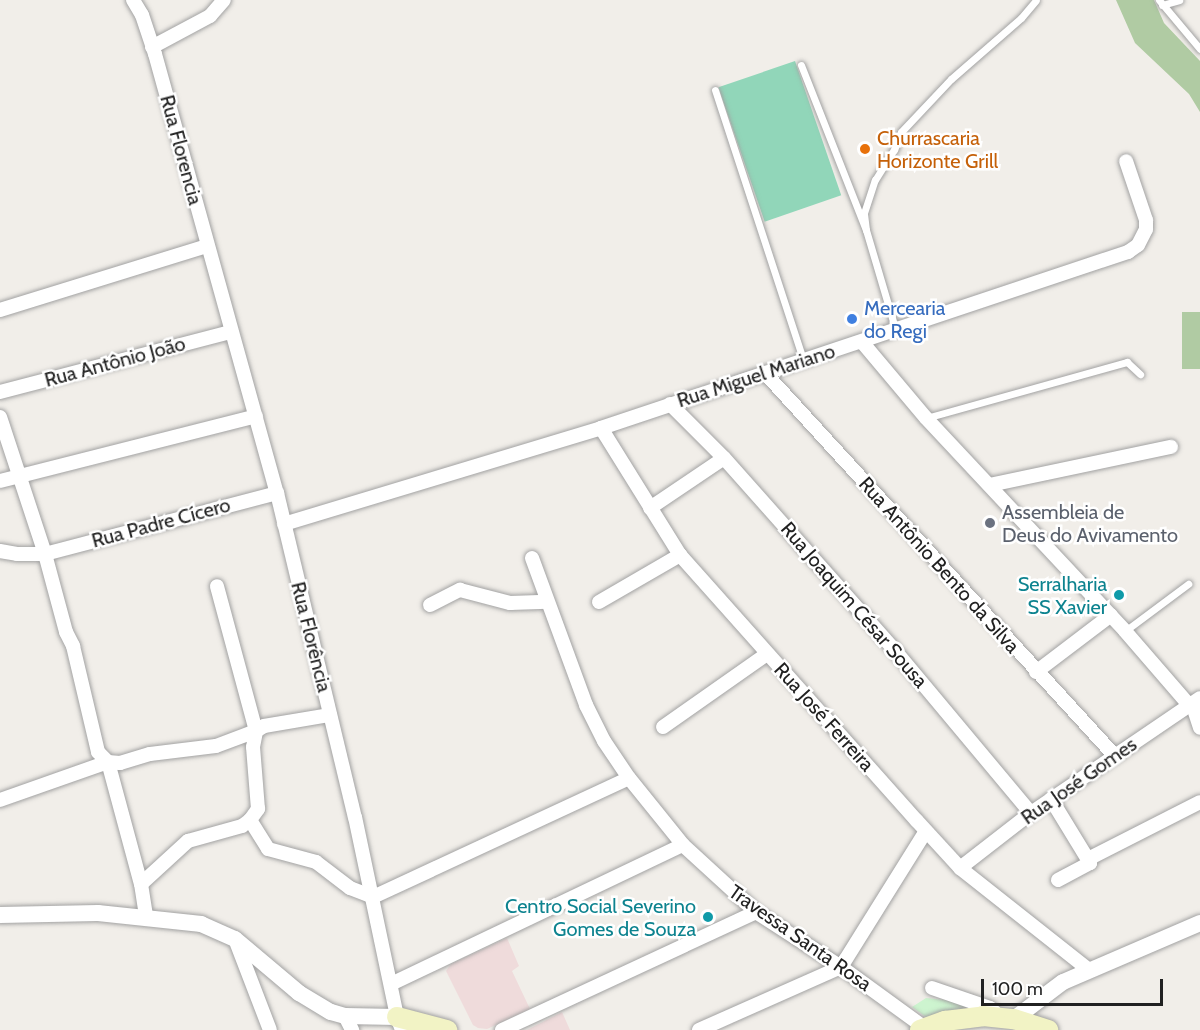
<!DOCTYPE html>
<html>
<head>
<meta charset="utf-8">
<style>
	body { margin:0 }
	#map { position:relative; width:1200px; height:1030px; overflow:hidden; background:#f1eee9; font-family:Cabin,sans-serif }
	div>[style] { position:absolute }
	.commercial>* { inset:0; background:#efdbdb }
	.forest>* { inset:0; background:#b0cba3; transform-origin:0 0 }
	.park>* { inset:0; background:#cdf4cf }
	.pitch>* { inset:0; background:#91d6b9; transform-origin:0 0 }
	.roads { filter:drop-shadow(0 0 2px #a2a2a2) drop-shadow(0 0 2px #a2a2a2) }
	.service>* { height:7px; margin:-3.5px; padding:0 3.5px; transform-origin:3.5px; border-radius:3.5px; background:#fff }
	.minor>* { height:14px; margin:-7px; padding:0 7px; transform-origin:7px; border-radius:7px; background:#fff }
	.tertiary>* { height:16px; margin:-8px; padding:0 8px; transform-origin:8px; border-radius:8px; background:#fff }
	.secondary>* { height:20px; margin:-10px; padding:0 10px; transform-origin:10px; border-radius:10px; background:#f2f3c5 }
	.dots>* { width:16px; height:16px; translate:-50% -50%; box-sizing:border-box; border:3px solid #fff; border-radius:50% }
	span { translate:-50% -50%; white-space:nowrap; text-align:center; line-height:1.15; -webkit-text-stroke:5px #fff; paint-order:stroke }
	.food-label { font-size:20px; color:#c56008 }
	.left { translate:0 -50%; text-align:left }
	.street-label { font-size:20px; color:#212121 }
	.shop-label { font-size:20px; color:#366cbe }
	.worship-label { font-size:20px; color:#5b616d }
	.culture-label { font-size:20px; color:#0d838f }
	.right { translate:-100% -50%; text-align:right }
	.scale { position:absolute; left:981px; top:979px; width:182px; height:27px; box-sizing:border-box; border:3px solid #212121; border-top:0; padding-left:8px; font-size:18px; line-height:21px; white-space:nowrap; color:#212121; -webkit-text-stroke:4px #fff; paint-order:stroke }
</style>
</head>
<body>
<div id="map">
	<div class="commercial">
		<div style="clip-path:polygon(507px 938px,519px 966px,512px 971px,530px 1009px,487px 1029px,478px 1028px,473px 1025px,446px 971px,451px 964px)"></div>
		<div style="clip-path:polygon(562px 1012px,570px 1030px,527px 1030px)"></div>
	</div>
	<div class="forest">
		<div style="clip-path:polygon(1116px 0,1154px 0,1164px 23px,1200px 61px,1200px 112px,1189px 94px,1135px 43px)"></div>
		<div style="left:1182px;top:312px;width:18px;height:57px"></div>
	</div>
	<div class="park">
		<div style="clip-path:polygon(926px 998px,946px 1000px,970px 1008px,940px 1020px,926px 1017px,912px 1007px)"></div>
	</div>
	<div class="pitch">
		<div style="left:795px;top:61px;width:142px;height:81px;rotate:71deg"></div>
	</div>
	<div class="roads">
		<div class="service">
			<div style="left:1159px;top:0;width:64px;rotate:50.1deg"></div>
			<div style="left:1162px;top:5px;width:18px;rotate:-16deg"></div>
			<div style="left:801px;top:65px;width:177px;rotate:68.5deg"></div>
			<div style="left:866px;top:230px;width:105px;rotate:73.5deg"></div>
			<div style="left:715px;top:90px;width:283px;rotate:71.9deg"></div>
			<div style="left:866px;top:230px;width:17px;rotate:-97deg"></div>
			<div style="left:864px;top:213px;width:35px;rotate:-72deg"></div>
			<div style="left:875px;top:180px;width:36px;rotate:-58deg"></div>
			<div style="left:894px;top:150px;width:19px;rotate:-69deg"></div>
			<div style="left:901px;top:132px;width:73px;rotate:-46.7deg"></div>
			<div style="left:951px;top:79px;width:93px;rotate:-41.1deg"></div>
			<div style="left:1021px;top:18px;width:23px;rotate:-50deg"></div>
			<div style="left:926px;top:418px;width:209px;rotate:-15.6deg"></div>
			<div style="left:1127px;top:362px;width:18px;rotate:43deg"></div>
			<div style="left:1125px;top:631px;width:79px;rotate:-36.7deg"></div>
		</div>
		<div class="minor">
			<div style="left:133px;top:0;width:17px;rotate:59deg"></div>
			<div style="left:142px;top:15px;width:41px;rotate:71.6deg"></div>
			<div style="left:155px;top:54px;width:456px;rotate:74.5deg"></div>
			<div style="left:277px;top:493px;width:333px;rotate:76.5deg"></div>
			<div style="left:355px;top:817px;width:204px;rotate:78.1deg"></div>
			<div style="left:397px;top:1017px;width:14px;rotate:69deg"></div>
			<div style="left:152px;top:47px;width:66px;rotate:-28.1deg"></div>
			<div style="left:210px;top:16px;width:21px;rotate:-49deg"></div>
			<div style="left:0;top:310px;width:217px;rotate:-17.2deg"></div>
			<div style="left:862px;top:342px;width:99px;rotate:49.9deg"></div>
			<div style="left:926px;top:418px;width:291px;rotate:46.9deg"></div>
			<div style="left:1125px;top:631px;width:98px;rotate:49.1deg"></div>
			<div style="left:765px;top:373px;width:517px;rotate:47.58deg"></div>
			<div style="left:0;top:392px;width:238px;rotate:-14.6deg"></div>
			<div style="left:670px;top:404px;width:76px;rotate:45deg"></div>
			<div style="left:724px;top:458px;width:253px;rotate:48.4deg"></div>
			<div style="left:892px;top:647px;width:217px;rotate:50.1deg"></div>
			<div style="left:0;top:417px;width:144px;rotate:71.8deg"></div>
			<div style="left:45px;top:554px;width:81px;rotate:74.9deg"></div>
			<div style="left:66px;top:632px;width:16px;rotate:63deg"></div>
			<div style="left:73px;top:646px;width:109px;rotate:76.7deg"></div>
			<div style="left:98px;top:752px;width:14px;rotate:45deg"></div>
			<div style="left:108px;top:762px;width:12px;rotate:5deg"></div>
			<div style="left:120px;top:763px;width:31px;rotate:-17deg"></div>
			<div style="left:150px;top:754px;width:66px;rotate:-6.9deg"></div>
			<div style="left:216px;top:746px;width:43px;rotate:-20.6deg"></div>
			<div style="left:256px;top:731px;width:150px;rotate:-105.1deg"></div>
			<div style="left:601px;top:428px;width:150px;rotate:58.1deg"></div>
			<div style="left:680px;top:555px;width:356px;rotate:48.3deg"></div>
			<div style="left:917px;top:821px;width:64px;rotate:47.5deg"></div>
			<div style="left:960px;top:868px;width:164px;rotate:38.3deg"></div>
			<div style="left:0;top:481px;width:264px;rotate:-14.2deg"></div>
			<div style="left:990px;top:485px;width:185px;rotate:-11.9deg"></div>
			<div style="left:650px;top:508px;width:89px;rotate:-34deg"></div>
			<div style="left:284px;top:524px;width:331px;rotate:-16.8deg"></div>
			<div style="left:601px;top:428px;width:556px;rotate:-18.47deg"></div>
			<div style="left:1128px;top:252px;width:12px;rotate:-35deg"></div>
			<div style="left:1138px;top:245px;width:18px;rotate:-63deg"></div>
			<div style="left:1146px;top:229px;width:9px;rotate:-90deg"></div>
			<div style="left:1146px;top:220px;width:62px;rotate:-108.7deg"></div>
			<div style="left:0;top:551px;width:17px;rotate:10deg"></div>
			<div style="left:17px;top:554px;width:28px"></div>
			<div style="left:45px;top:554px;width:240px;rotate:-14.7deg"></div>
			<div style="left:532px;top:558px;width:157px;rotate:69.8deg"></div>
			<div style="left:586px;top:705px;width:40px;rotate:63.4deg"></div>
			<div style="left:604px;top:741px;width:45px;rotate:56deg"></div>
			<div style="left:629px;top:778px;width:86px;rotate:51.1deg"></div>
			<div style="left:683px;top:845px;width:99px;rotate:42.5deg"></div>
			<div style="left:756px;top:912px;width:101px;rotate:32.9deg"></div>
			<div style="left:841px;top:967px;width:104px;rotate:36deg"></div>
			<div style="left:599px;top:602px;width:94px;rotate:-30.1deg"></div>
			<div style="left:430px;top:605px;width:34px;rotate:-27deg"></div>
			<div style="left:460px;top:590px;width:52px;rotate:14.6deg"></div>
			<div style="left:510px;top:603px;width:37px;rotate:-2deg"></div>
			<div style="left:1036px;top:672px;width:94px;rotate:-37.2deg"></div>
			<div style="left:1192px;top:703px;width:26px;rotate:72deg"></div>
			<div style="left:663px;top:727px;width:127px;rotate:-35.1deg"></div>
			<div style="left:1051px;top:799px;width:75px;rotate:58.6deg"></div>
			<div style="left:0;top:800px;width:114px;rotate:-19.4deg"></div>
			<div style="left:108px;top:762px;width:126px;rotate:74.9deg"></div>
			<div style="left:141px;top:884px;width:33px;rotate:81deg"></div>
			<div style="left:250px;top:820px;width:34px;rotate:58deg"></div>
			<div style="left:268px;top:849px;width:50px;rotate:15.2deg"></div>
			<div style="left:316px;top:862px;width:43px;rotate:37.4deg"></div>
			<div style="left:350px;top:888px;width:25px;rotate:21deg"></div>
			<div style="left:373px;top:897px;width:282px;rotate:-24.9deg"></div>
			<div style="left:960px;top:868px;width:90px;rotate:-37.8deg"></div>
			<div style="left:1031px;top:813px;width:204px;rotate:-34.2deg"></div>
			<div style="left:1058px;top:880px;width:36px;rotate:-28deg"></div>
			<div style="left:1090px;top:863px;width:5px;rotate:-90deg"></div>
			<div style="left:1090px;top:858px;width:123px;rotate:-27deg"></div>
			<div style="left:141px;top:884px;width:64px;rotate:-42.5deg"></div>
			<div style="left:188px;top:841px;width:56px;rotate:-15.5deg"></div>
			<div style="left:242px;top:826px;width:10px;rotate:-37deg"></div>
			<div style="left:250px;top:820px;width:14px;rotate:-54deg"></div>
			<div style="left:258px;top:809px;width:62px;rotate:-94.6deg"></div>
			<div style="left:253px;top:747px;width:16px;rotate:-79deg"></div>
			<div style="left:256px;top:731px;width:9px;rotate:-32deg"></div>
			<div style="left:264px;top:726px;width:67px;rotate:-9.5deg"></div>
			<div style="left:235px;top:939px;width:97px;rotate:69deg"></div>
			<div style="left:391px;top:984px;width:323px;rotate:-25.5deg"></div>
			<div style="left:932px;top:988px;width:61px;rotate:19deg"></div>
			<div style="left:990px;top:1008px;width:13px;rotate:42deg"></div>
			<div style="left:345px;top:1016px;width:16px;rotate:63deg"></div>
			<div style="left:502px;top:1030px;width:280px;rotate:-24.9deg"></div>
			<div style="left:699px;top:1030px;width:155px;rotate:-23.9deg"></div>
			<div style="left:841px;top:967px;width:160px;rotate:-58deg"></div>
		</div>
		<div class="tertiary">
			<div style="left:0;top:915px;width:98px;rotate:-1.2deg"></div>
			<div style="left:98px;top:913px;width:104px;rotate:6.1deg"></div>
			<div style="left:201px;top:924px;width:37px;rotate:24deg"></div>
			<div style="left:235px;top:939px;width:84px;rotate:40.2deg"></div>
			<div style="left:299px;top:993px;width:37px;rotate:31deg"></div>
			<div style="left:331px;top:1012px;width:15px;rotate:16deg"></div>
			<div style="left:345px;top:1016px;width:52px;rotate:1.1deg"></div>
			<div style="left:1014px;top:1019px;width:61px;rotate:-37.1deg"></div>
			<div style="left:1063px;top:982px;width:149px;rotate:-23.3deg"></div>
		</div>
		<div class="secondary">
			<div style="left:397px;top:1017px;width:52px;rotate:14.6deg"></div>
			<div style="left:920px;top:1030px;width:27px;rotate:-20deg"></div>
			<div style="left:945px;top:1021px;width:38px;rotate:-7deg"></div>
			<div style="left:983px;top:1016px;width:31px;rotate:6deg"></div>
			<div style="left:1014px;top:1019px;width:36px;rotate:18deg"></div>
		</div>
	</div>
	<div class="dots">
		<div style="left:865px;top:149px;background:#e8710a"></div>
		<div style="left:852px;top:319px;background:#3f7fe0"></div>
		<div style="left:990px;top:523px;background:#6b7280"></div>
		<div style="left:1119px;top:595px;background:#0f9aa8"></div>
		<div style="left:708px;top:917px;background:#0f9aa8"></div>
	</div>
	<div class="food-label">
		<span class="left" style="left:877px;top:150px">Churrascaria<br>Horizonte Grill</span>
	</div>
	<div class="street-label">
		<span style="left:181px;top:150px;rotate:75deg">Rua Florencia</span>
		<span style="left:115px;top:362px;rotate:-15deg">Rua Antônio João</span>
		<span style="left:756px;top:376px;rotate:-18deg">Rua Miguel Mariano</span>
		<span style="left:161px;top:523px;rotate:-15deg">Rua Padre Cícero</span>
		<span style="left:939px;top:565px;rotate:48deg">Rua Antônio Bento da Silva</span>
		<span style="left:854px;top:605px;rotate:49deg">Rua Joaquim César Sousa</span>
		<span style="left:311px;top:637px;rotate:76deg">Rua Florência</span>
		<span style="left:824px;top:717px;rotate:48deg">Rua José Ferreira</span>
		<span style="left:1079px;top:781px;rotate:-35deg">Rua José Gomes</span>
		<span style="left:800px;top:938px;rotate:35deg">Travessa Santa Rosa</span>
	</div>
	<div class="shop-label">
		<span class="left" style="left:864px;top:320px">Mercearia<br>do Regi</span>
	</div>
	<div class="worship-label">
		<span class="left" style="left:1002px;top:524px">Assembleia de<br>Deus do Avivamento</span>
	</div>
	<div class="culture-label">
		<span class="right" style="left:1107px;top:596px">Serralharia<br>SS Xavier</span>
		<span class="right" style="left:696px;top:918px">Centro Social Severino<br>Gomes de Souza</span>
	</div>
	<div class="scale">100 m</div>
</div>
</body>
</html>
